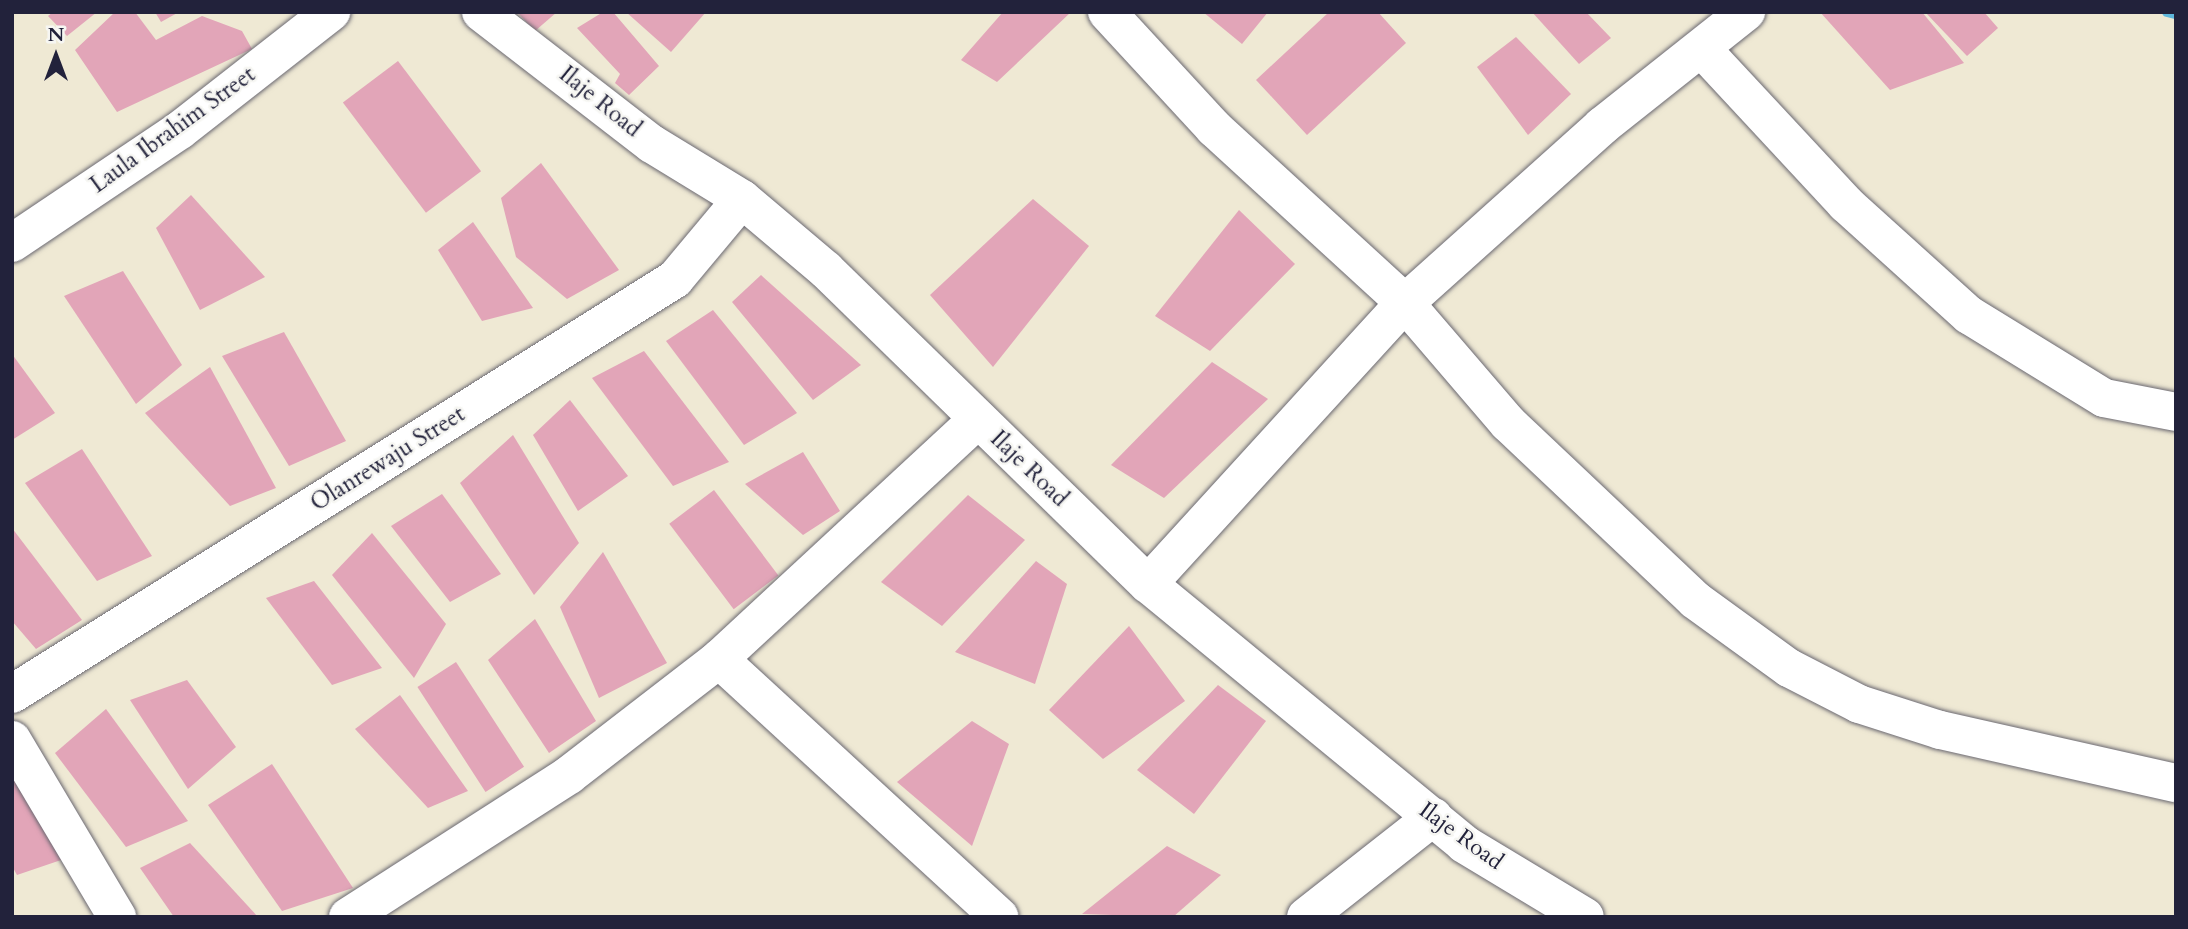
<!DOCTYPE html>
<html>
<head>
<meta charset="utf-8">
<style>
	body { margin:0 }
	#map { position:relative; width:2188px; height:929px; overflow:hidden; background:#efe9d4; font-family:Cardo,serif }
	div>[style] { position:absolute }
	.stream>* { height:10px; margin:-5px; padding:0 5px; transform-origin:5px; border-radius:5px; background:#5fb7dc }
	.building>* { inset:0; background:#e2a5b8; transform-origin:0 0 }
	.roads { filter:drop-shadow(0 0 2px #6a6871) drop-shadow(0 0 2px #6a6871) }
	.minor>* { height:38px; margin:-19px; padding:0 19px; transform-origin:19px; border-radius:19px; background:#fff }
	span { translate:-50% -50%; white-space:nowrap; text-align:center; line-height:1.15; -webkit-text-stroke:5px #f6f6f2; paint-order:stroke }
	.street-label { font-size:23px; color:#22223b }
	.frame { position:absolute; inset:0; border:14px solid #22223b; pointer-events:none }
	.north { position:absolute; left:21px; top:21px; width:70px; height:70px; -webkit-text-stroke:5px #f6f6f2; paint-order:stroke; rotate:0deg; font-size:19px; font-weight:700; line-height:28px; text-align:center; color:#22223b }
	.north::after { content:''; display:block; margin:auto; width:24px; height:32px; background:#22223b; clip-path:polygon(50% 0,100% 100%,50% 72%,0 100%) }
</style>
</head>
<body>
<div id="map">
	<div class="stream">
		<div style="left:2167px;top:12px;width:9px;rotate:13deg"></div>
	</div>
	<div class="building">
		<div style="clip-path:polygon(53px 12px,97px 12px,67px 36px,48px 16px)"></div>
		<div style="clip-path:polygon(115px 12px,135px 12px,156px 40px,202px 16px,242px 31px,252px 49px,117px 112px,75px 50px)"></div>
		<div style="clip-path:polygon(155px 12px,179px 12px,161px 22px)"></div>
		<div style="clip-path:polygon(517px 12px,557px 12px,535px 31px)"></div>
		<div style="clip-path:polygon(603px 12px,613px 12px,659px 66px,629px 95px,615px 83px,620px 74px,577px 28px)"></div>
		<div style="clip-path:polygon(626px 12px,706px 12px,671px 52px)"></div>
		<div style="clip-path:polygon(1003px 12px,1071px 12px,997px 82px,961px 60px)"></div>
		<div style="clip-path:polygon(1203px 12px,1268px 12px,1242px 44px)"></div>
		<div style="clip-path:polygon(1329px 12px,1378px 12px,1406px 43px,1307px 135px,1256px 80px)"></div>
		<div style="clip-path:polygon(1532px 12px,1586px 12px,1611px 38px,1579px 64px)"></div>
		<div style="clip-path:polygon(1820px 12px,1922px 12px,1964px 63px,1890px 90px)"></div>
		<div style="clip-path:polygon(1925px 12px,1984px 12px,1998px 28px,1967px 56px)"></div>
		<div style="clip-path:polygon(1516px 37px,1571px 94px,1528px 135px,1477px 67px)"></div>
		<div style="left:398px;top:61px;width:138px;height:69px;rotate:53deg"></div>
		<div style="clip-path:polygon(541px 163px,619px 270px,567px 299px,516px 257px,501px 198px)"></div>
		<div style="clip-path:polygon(191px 195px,265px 277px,200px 310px,156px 228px)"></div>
		<div style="clip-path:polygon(1033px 199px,1089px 246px,993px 367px,930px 295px)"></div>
		<div style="clip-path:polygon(1239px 210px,1295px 264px,1210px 351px,1155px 316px)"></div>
		<div style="clip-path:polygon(473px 222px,533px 308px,482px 321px,438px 250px)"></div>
		<div style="clip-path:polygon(123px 271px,182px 365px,136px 404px,64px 296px)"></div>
		<div style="clip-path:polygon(761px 275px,861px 365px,813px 400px,732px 302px)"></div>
		<div style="clip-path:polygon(713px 310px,797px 413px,744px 445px,666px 341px)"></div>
		<div style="clip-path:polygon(284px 332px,346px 441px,289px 466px,222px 356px)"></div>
		<div style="clip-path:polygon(644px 351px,729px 462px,673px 486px,592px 378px)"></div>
		<div style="clip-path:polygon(12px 354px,55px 413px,12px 440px)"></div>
		<div style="clip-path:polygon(1212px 362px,1268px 399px,1164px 498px,1111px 465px)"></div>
		<div style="clip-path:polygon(210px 367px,276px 488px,230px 506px,145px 413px)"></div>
		<div style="clip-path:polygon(570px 400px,628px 476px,578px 511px,533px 435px)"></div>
		<div style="clip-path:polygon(513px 435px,579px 543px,534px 595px,460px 483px)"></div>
		<div style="clip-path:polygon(82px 449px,152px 556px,97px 581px,25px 483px)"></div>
		<div style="clip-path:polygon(803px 452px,840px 511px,803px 535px,745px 484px)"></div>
		<div style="left:714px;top:490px;width:107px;height:56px;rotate:53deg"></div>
		<div style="clip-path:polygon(442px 494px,501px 574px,450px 602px,391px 526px)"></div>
		<div style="clip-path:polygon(968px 495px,1025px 540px,942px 626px,881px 582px)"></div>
		<div style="clip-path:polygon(12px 528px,82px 620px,36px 649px,12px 621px)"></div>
		<div style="clip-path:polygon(372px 533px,446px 624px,414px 678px,332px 575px)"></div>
		<div style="clip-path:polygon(603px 552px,667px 663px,599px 698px,560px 607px)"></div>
		<div style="clip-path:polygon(1036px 561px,1067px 584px,1035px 684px,955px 652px)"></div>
		<div style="clip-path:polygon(314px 581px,382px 668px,332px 685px,266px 598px)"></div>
		<div style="clip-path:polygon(535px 619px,596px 721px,549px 753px,488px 660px)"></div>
		<div style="clip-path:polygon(1129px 626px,1185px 701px,1103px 759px,1049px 710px)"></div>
		<div style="left:456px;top:662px;width:125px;height:46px;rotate:57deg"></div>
		<div style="clip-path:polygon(187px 680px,236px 747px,188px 789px,130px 700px)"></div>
		<div style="clip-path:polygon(1218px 685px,1266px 721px,1194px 814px,1137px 770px)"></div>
		<div style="clip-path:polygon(400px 695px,468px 791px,428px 808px,355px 729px)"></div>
		<div style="clip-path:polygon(106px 709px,188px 821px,126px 847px,55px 753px)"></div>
		<div style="clip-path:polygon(972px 721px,1009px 744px,972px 846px,897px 782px)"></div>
		<div style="clip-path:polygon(12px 761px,64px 859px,17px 875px,12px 866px)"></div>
		<div style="clip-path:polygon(272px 764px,353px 888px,282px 911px,208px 805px)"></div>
		<div style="clip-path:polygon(190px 843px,258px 917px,174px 917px,140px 868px)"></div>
		<div style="clip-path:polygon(1167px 846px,1221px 875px,1173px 917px,1082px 914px)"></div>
	</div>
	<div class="roads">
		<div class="minor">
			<div style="left:481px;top:12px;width:216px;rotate:37.7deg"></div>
			<div style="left:652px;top:144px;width:105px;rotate:31.4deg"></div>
			<div style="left:742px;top:199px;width:110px;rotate:40.2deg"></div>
			<div style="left:826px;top:270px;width:450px;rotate:44.3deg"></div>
			<div style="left:1148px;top:584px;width:409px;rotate:39.4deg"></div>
			<div style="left:1464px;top:844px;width:141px;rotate:31.1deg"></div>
			<div style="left:1107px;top:12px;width:158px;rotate:47.3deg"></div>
			<div style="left:1214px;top:128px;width:259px;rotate:42.5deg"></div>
			<div style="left:1405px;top:303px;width:158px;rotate:49.4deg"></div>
			<div style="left:1508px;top:423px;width:257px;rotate:43.4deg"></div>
			<div style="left:1695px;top:600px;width:116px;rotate:35.9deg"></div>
			<div style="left:1789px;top:668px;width:79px;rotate:27.2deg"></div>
			<div style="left:1859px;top:704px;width:85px;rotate:17.8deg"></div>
			<div style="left:1940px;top:730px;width:242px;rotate:12.7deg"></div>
			<div style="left:1703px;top:50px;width:210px;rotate:47.1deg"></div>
			<div style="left:1846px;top:204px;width:166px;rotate:42.1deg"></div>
			<div style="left:1969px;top:315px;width:158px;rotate:31.6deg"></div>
			<div style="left:2104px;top:398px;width:73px;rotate:11deg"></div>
			<div style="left:12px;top:243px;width:202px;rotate:-33.9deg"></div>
			<div style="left:180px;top:130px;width:192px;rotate:-38deg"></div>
			<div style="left:1148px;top:584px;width:381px;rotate:-47.6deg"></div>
			<div style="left:1405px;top:303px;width:265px;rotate:-41.9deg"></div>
			<div style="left:1602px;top:126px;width:184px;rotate:-38.4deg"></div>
			<div style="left:719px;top:659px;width:381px;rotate:42.6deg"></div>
			<div style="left:12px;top:694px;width:782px;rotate:-32.04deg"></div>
			<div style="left:675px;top:279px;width:104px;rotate:-50.1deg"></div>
			<div style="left:12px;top:740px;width:206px;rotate:59.3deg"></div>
			<div style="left:348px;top:917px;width:263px;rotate:-32.7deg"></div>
			<div style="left:569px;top:775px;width:190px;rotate:-37.7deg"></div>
			<div style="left:719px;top:659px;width:353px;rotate:-42.8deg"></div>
			<div style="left:1306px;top:917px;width:162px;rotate:-38.2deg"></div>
		</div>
	</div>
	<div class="street-label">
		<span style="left:600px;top:102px;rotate:39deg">Ilaje Road</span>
		<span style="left:173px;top:130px;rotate:-36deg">Laula Ibrahim Street</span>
		<span style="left:388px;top:459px;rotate:-32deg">Olanrewaju Street</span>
		<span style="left:1029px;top:469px;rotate:44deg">Ilaje Road</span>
		<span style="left:1461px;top:836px;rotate:36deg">Ilaje Road</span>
	</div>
	<div class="frame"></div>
	<div class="north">N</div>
</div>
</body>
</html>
